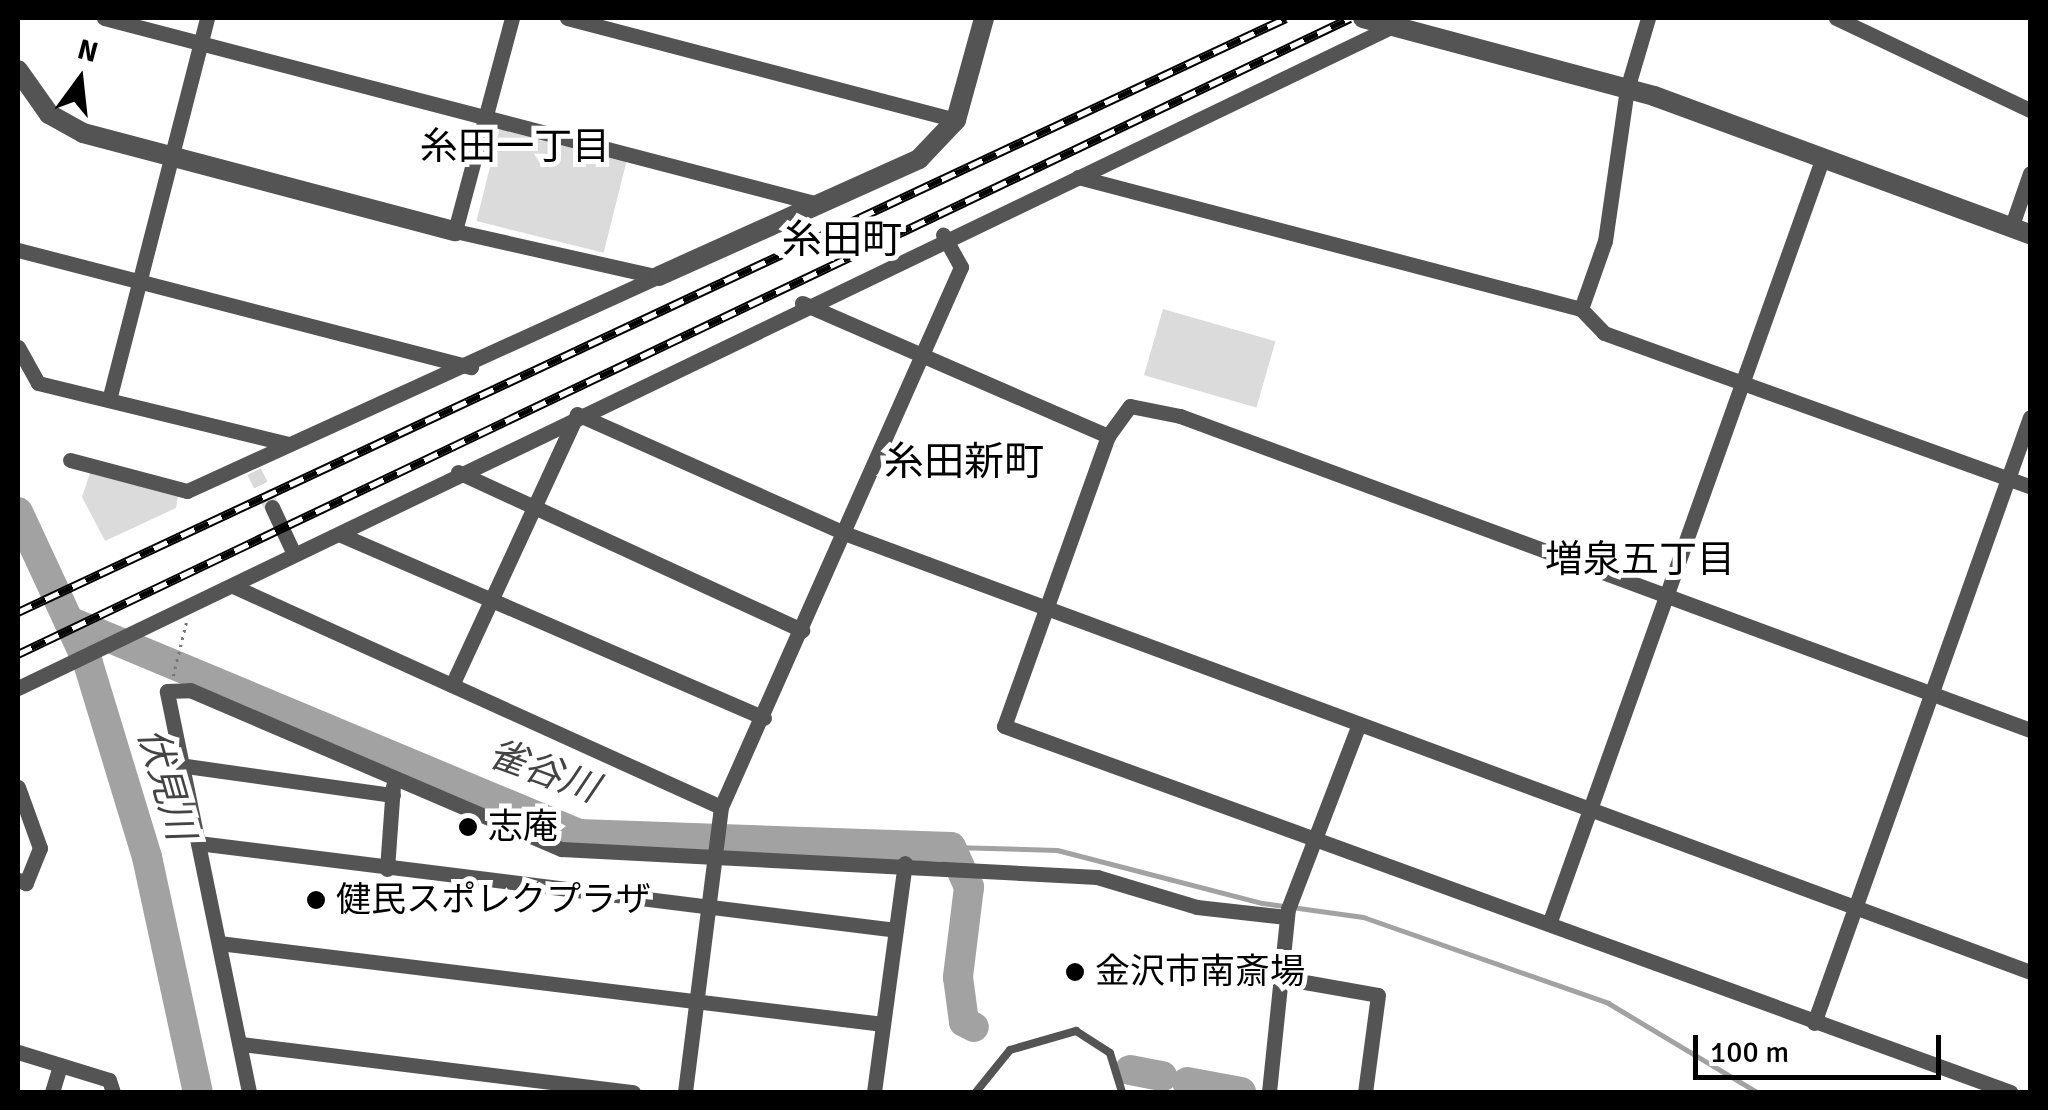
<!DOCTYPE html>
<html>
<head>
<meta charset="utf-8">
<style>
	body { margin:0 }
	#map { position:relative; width:2048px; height:1110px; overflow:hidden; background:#fff; font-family:Signika,"Noto Sans JP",sans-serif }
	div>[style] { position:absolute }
	.green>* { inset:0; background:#dbdbdb; transform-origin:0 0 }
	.stream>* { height:5px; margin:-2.5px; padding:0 2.5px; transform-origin:2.5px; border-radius:2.5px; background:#a2a2a2 }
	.river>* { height:30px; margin:-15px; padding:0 15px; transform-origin:15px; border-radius:15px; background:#a2a2a2 }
	.minor-tunnel>* { height:15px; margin-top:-7.5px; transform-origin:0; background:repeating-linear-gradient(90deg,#d9d9d9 0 15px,transparent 0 23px) }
	.path>* { height:2.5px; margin-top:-1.25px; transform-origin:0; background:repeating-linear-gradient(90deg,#767676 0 2.5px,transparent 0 7.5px) }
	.service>* { height:8px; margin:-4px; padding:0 4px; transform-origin:4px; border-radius:4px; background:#545454 }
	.minor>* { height:15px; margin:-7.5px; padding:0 7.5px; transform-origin:7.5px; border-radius:7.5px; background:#545454 }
	.tertiary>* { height:20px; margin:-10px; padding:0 10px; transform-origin:10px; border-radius:10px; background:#545454 }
	.rail>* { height:9px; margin-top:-4.5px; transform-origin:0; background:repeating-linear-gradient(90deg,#fff 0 15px,#000 0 30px); box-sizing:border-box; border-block:2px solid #000 }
	.dots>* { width:28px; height:28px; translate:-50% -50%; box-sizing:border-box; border:5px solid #fff; border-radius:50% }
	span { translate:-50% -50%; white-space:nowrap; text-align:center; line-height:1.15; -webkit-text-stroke:10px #fff; paint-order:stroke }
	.poi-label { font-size:35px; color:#000 }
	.left { translate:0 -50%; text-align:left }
	.neighbourhood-label { font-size:38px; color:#000 }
	.water-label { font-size:38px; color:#434343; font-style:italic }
	.quarter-label { font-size:40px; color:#000 }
	.frame { position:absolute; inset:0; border:20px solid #000; pointer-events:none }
	.north { position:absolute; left:30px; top:30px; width:100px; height:100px; -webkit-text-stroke:8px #fff; paint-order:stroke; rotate:15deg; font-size:28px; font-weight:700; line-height:40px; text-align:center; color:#000 }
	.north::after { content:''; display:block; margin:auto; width:35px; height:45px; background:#000; clip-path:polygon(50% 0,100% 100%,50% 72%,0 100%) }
	.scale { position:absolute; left:1693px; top:1035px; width:248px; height:45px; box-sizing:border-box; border:5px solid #000; border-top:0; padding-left:12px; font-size:30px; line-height:35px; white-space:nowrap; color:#000; -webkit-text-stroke:8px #fff; paint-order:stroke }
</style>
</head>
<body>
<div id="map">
	<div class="green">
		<div style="left:500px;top:127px;width:131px;height:97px;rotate:14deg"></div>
		<div style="left:1163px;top:309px;width:117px;height:69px;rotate:16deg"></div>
		<div style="clip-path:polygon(90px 473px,178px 495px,176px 508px,105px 541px,82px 497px)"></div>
	</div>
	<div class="stream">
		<div style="left:951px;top:847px;width:106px;rotate:1.6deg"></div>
		<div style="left:1057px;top:850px;width:212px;rotate:14.5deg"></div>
		<div style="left:1262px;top:903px;width:102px;rotate:7.9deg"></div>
		<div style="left:1363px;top:917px;width:260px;rotate:19.3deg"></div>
		<div style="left:1608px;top:1003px;width:174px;rotate:30.9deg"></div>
	</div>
	<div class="river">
		<div style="left:18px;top:512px;width:166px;rotate:65.1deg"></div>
		<div style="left:88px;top:663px;width:203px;rotate:73.1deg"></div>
		<div style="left:147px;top:857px;width:240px;rotate:77.8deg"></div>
		<div style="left:69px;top:621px;width:553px;rotate:22.67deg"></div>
		<div style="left:579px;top:834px;width:372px;rotate:2deg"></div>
		<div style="left:951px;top:847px;width:44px;rotate:65.8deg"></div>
		<div style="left:969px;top:887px;width:91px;rotate:97deg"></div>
		<div style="left:958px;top:977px;width:45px;rotate:82.4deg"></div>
		<div style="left:964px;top:1022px;width:11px;rotate:27deg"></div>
		<div style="left:1130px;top:1070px;width:33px;rotate:11deg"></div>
		<div style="left:1187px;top:1082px;width:55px;rotate:10.5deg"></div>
	</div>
	<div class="minor-tunnel">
		<div style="left:254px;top:471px;width:40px;rotate:63.4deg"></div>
	</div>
	<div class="path">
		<div style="left:173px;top:676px;width:55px;rotate:-76.2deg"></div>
		<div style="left:18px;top:709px;width:6px;rotate:-90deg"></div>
	</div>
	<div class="service">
		<div style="left:976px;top:1092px;width:54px;rotate:-51deg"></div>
		<div style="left:1010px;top:1050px;width:69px;rotate:-16.1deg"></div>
		<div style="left:1076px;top:1031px;width:40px;rotate:32.9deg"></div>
		<div style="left:1110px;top:1053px;width:41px;rotate:72.9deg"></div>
	</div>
	<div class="minor">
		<div style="left:104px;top:18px;width:734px;rotate:14.6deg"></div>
		<div style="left:512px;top:18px;width:220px;rotate:105deg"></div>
		<div style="left:455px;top:231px;width:204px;rotate:12.7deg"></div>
		<div style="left:567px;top:18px;width:402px;rotate:14.7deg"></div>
		<div style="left:1836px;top:18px;width:215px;rotate:25.4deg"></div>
		<div style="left:1078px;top:177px;width:520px;rotate:14.7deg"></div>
		<div style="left:1581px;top:309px;width:33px;rotate:46deg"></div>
		<div style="left:1604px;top:333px;width:453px;rotate:19.8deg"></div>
		<div style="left:2011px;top:228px;width:58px;rotate:-70.9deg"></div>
		<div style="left:18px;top:250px;width:468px;rotate:14.5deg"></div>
		<div style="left:802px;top:303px;width:334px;rotate:23.5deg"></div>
		<div style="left:1108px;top:436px;width:37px;rotate:-54deg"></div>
		<div style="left:1130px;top:406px;width:51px;rotate:11.3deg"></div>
		<div style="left:1180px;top:416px;width:906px;rotate:20.27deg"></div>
		<div style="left:1581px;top:309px;width:72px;rotate:-70.6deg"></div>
		<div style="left:1605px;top:241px;width:154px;rotate:-81.8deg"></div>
		<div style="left:1627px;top:89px;width:74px;rotate:-73.5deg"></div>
		<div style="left:18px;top:347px;width:41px;rotate:60.9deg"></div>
		<div style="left:38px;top:383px;width:257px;rotate:13.7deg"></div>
		<div style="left:109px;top:400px;width:394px;rotate:-75.6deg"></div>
		<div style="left:1108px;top:436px;width:308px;rotate:109.7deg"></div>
		<div style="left:1004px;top:726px;width:1071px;rotate:19.99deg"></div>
		<div style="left:70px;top:460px;width:121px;rotate:14.8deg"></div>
		<div style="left:187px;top:491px;width:519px;rotate:-24.49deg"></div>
		<div style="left:458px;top:472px;width:379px;rotate:24.7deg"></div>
		<div style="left:272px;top:507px;width:52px;rotate:64.9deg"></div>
		<div style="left:339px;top:534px;width:463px;rotate:23.4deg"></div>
		<div style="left:235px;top:587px;width:533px;rotate:24.36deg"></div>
		<div style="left:452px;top:685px;width:298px;rotate:-65.2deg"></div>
		<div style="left:577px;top:414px;width:292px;rotate:24deg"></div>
		<div style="left:844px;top:533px;width:1265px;rotate:20.31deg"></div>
		<div style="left:18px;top:688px;width:1526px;rotate:-25.71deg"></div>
		<div style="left:179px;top:765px;width:216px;rotate:8deg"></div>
		<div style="left:18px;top:787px;width:65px;rotate:70.2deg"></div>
		<div style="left:40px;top:848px;width:38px;rotate:112deg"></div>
		<div style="left:26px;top:883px;width:9px;rotate:-159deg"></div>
		<div style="left:198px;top:843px;width:703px;rotate:7.1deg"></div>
		<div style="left:387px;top:869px;width:83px;rotate:-85.9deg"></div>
		<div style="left:1549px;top:924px;width:814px;rotate:-70.34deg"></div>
		<div style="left:219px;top:943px;width:669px;rotate:6.96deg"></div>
		<div style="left:1282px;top:978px;width:97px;rotate:10deg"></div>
		<div style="left:1378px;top:995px;width:98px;rotate:97.6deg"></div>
		<div style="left:1814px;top:1023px;width:643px;rotate:-70.38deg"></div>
		<div style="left:241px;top:1044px;width:395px;rotate:7deg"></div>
		<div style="left:18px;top:1052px;width:95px;rotate:17.1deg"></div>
		<div style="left:109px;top:1080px;width:13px;rotate:72deg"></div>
		<div style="left:52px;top:1092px;width:28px;rotate:-73deg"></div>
		<div style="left:249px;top:1092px;width:409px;rotate:-101.6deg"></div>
		<div style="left:167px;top:691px;width:23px;rotate:-2deg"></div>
		<div style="left:190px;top:690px;width:404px;rotate:23.2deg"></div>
		<div style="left:561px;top:849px;width:537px;rotate:2.99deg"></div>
		<div style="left:1097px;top:877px;width:104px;rotate:16.7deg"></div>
		<div style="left:1197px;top:907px;width:90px;rotate:6.4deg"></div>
		<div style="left:685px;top:1092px;width:287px;rotate:-82.8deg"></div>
		<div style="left:721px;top:807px;width:591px;rotate:-66.04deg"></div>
		<div style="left:961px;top:267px;width:37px;rotate:-119deg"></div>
		<div style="left:874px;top:1092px;width:231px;rotate:-82.3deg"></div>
		<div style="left:1269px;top:1092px;width:184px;rotate:-84.1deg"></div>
		<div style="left:1288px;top:909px;width:198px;rotate:-69deg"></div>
	</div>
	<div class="tertiary">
		<div style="left:1363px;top:18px;width:301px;rotate:15deg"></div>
		<div style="left:1654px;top:96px;width:401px;rotate:20.2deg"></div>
		<div style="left:18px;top:70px;width:54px;rotate:54.8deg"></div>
		<div style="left:49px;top:114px;width:39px;rotate:29deg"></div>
		<div style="left:83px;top:133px;width:385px;rotate:14.8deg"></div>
		<div style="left:659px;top:276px;width:285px;rotate:-24.2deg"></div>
		<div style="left:919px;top:159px;width:54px;rotate:-46.5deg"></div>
		<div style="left:956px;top:120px;width:106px;rotate:-74.6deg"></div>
	</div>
	<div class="rail">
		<div style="left:18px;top:612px;width:1400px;rotate:-25.1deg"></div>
		<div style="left:18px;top:654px;width:1476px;rotate:-25.52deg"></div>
	</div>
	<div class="dots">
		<div style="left:468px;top:827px;background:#000"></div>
		<div style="left:316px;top:900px;background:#000"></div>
		<div style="left:1075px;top:972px;background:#000"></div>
	</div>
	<div class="poi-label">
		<span class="left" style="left:488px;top:827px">志庵</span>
		<span class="left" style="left:336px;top:900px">健民スポレクプラザ</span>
		<span class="left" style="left:1095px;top:972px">金沢市南斎場</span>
	</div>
	<div class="neighbourhood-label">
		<span style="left:515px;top:147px">糸田一丁目</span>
		<span style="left:1640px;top:560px">増泉五丁目</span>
	</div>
	<div class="water-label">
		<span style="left:543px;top:771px;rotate:20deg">雀谷川</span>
		<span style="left:166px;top:784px;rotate:74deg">伏見川</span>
	</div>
	<div class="quarter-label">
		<span style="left:842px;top:240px">糸田町</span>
		<span style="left:964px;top:462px">糸田新町</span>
	</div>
	<div class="frame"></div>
	<div class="north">N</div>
	<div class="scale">100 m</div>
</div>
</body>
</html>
